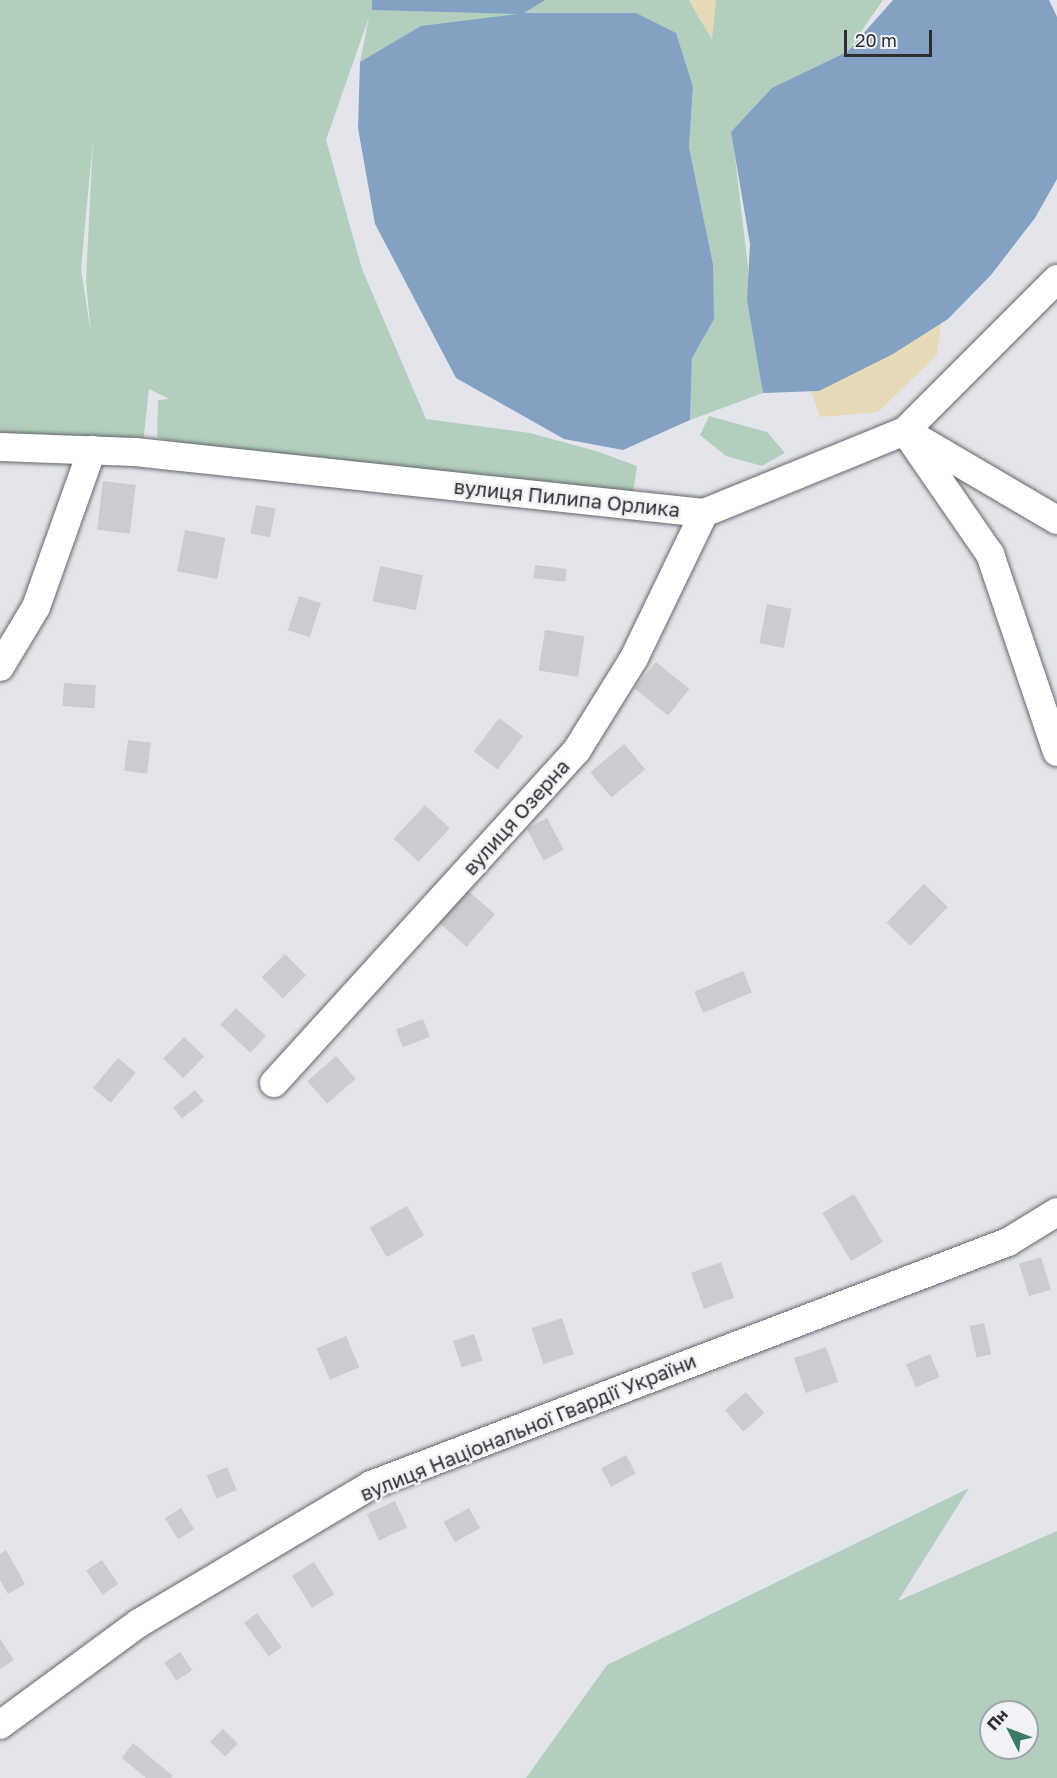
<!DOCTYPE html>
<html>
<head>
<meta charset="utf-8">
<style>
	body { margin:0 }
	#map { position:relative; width:1057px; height:1778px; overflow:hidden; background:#e3e5ea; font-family:"Golos Text",sans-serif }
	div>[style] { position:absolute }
	.green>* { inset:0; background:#b2cfbe }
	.sand>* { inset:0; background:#e5dbb6 }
	.water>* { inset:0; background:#83a2c3 }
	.building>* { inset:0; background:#cccbd0; transform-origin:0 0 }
	.roads { filter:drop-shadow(0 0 2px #65666b) drop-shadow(0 0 2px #65666b) }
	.street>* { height:28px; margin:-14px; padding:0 14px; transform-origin:14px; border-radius:14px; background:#fff }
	span { translate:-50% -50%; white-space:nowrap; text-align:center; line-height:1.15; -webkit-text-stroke:5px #f0f2f7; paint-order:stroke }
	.street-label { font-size:20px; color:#2e2e30 }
	.north { position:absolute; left:979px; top:1700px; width:60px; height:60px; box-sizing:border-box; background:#f0f2f7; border:2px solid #a2a4a7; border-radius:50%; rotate:312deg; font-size:16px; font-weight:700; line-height:24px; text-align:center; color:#2e2e30 }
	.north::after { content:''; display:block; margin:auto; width:21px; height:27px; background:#3d7a66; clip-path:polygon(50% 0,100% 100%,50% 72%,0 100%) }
	.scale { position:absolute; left:844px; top:30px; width:88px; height:27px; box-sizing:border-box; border:3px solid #2e2e30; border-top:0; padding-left:8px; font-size:18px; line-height:21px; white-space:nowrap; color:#2e2e30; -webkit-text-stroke:4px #f0f2f7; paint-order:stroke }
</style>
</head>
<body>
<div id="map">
	<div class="green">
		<div style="clip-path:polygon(evenodd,0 0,883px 0,847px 52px,732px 132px,763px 393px,690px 420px,692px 358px,713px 264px,689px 147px,693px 87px,593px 13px,360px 62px,369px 17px,326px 140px,362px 269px,426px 419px,530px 433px,596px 451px,637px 466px,633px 493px,195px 450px,157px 437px,158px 400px,169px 399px,149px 389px,143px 443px,0 436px,0 0,93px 140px,86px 281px,91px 334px,81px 269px,93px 140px)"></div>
		<div style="clip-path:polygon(709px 416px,767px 432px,785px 453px,762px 466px,726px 456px,700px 435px)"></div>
		<div style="clip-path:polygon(evenodd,969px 1488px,898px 1601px,1057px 1531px,1057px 1778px,526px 1778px,607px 1665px,969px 1488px,991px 1712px,1027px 1712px,1027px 1748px,991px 1748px,991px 1712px)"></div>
	</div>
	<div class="sand">
		<div style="clip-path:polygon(689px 0,716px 0,712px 39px,699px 18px)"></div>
		<div style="clip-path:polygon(943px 309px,937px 355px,878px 412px,820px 417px,811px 391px,871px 365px)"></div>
	</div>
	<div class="water">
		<div style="clip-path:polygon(372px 0,545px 0,524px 13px,636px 13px,676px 33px,693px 87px,689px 147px,713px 264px,714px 319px,692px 358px,690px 420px,623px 450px,564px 439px,456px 378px,375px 224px,358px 128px,360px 62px,421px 26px,518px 14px,372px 10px)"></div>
		<div style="clip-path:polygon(893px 0,1049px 0,1057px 17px,1057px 179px,1035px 218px,991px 275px,948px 319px,893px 354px,819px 391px,763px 393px,747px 300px,750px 244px,731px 132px,772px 88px,847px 52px)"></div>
	</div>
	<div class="building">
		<div style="left:103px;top:481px;width:33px;height:49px;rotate:7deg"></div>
		<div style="left:256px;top:505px;width:20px;height:29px;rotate:11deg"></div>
		<div style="left:185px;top:530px;width:41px;height:42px;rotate:11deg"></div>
		<div style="left:535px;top:565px;width:32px;height:13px;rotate:7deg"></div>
		<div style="left:380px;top:566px;width:44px;height:36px;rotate:12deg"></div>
		<div style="left:299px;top:596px;width:23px;height:36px;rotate:18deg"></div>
		<div style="left:767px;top:604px;width:25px;height:40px;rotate:11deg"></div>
		<div style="left:545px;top:630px;width:40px;height:41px;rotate:9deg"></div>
		<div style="left:656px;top:662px;width:43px;height:34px;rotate:39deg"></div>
		<div style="left:64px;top:683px;width:32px;height:23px;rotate:4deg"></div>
		<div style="left:499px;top:718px;width:30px;height:42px;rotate:37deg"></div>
		<div style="left:128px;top:740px;width:23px;height:31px;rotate:7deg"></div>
		<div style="left:624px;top:744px;width:33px;height:44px;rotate:50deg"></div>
		<div style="left:425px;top:805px;width:34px;height:46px;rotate:43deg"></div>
		<div style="left:547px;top:818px;width:36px;height:23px;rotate:62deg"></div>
		<div style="left:924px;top:884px;width:33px;height:54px;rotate:44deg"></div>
		<div style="left:467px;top:890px;width:37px;height:43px;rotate:41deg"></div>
		<div style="left:285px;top:954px;width:30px;height:33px;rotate:45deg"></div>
		<div style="left:743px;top:971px;width:23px;height:53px;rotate:67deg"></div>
		<div style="left:236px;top:1008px;width:41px;height:23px;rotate:43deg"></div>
		<div style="left:423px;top:1019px;width:19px;height:29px;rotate:69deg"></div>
		<div style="left:184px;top:1037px;width:28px;height:30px;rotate:44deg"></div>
		<div style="left:336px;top:1056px;width:30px;height:38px;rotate:49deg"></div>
		<div style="left:118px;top:1058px;width:23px;height:39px;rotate:40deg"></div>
		<div style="left:195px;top:1090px;width:14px;height:28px;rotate:51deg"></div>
		<div style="left:854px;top:1194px;width:56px;height:37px;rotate:59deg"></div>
		<div style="left:407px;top:1206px;width:34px;height:43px;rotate:60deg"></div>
		<div style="left:1041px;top:1257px;width:34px;height:23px;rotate:73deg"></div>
		<div style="left:721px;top:1262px;width:38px;height:32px;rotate:70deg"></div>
		<div style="left:562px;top:1318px;width:38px;height:32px;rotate:72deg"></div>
		<div style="left:984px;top:1323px;width:32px;height:15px;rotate:77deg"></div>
		<div style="left:474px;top:1334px;width:28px;height:22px;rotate:72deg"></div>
		<div style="left:346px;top:1336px;width:34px;height:32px;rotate:67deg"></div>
		<div style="left:826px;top:1347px;width:37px;height:34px;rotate:71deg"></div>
		<div style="left:930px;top:1354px;width:25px;height:26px;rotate:67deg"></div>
		<div style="left:746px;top:1392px;width:28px;height:28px;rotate:49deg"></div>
		<div style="left:626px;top:1455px;width:21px;height:28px;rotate:62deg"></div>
		<div style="left:227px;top:1467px;width:25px;height:22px;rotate:67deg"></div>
		<div style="left:395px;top:1501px;width:29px;height:31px;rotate:65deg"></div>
		<div style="left:181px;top:1508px;width:25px;height:19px;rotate:58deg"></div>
		<div style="left:469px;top:1508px;width:23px;height:29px;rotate:61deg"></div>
		<div style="clip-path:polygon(6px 1550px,25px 1584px,8px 1594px,0 1580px,0 1554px)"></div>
		<div style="left:102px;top:1560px;width:29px;height:19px;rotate:56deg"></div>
		<div style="left:314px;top:1562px;width:38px;height:26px;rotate:58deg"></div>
		<div style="left:257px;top:1613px;width:42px;height:16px;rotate:54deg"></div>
		<div style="clip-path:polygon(0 1639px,14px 1660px,0 1669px)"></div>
		<div style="left:180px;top:1652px;width:22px;height:19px;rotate:56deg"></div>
		<div style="left:223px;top:1729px;width:21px;height:18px;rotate:45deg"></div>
		<div style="clip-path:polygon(133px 1743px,173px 1776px,171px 1778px,146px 1778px,122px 1758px)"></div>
	</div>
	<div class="roads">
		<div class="street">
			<div style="left:905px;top:431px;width:150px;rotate:55.4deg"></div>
			<div style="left:990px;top:554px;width:209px;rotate:71.3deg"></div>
			<div style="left:912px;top:435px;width:168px;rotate:30.4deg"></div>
			<div style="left:0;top:447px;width:135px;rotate:2.1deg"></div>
			<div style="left:135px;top:452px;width:572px;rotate:6.12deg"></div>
			<div style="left:704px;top:513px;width:217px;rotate:-22.2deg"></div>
			<div style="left:905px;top:431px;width:215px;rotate:-45deg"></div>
			<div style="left:0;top:667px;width:70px;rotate:-59deg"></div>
			<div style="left:36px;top:607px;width:167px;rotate:-70.4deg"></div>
			<div style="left:274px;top:1083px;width:450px;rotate:-47.7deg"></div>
			<div style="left:577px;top:750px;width:108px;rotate:-58.2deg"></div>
			<div style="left:634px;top:658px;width:161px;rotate:-64.2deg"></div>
			<div style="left:0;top:1725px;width:172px;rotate:-36.3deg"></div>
			<div style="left:139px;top:1623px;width:270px;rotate:-30.7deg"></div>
			<div style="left:371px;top:1485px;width:682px;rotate:-20.88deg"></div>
			<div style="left:1008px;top:1242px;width:57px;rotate:-31.5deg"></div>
		</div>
	</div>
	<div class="street-label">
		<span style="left:567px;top:498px;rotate:6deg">вулиця Пилипа Орлика</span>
		<span style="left:516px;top:817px;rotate:-48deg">вулиця Озерна</span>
		<span style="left:528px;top:1427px;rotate:-22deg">вулиця Національної Гвардії України</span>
	</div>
	<div class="north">Пн</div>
	<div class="scale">20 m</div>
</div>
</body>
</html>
